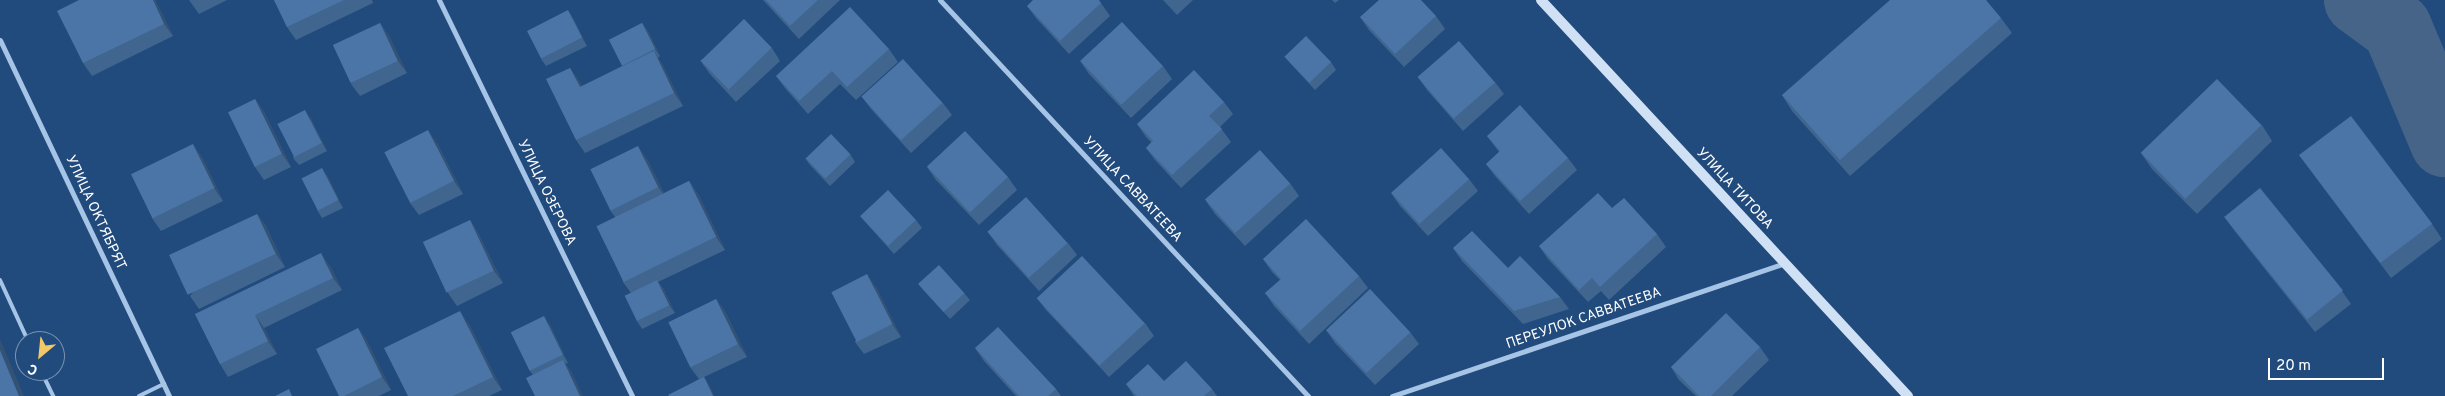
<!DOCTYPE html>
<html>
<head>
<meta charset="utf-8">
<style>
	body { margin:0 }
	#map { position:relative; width:2445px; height:396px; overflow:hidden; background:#224b7d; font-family:Overpass,sans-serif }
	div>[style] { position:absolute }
	.river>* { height:70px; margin:-35px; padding:0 35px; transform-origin:35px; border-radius:35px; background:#456488 }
	.lane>* { height:4px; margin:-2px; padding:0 2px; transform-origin:2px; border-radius:2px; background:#a6c4e6 }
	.street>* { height:5px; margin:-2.5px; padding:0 2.5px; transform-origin:2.5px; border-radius:2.5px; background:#a6c4e6 }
	.secondary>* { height:10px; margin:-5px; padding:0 5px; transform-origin:5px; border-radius:5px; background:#d0e1f5 }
	.wall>* { inset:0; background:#40658f }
	.shaded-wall>* { inset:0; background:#345274 }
	.building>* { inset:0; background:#4b75a6; transform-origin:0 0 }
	span { translate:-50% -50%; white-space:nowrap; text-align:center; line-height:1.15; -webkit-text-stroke:4px #224b7d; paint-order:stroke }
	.street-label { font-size:14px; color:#fff }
	.north { position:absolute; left:15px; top:331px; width:50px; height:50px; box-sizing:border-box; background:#224b7d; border:1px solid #7a93b1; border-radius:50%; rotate:208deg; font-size:14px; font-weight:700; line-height:20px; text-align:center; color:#fff }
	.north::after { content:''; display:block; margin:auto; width:18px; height:22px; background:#f2c868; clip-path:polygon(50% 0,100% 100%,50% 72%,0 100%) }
	.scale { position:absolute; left:2268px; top:358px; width:116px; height:22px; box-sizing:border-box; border:2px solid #fff; border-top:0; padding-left:6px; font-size:15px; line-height:18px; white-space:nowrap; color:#fff; -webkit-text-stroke:4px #224b7d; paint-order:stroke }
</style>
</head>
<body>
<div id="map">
	<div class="river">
		<div style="left:2359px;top:0;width:47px;rotate:36.4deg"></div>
		<div style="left:2397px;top:28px;width:124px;rotate:67.2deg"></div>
	</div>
	<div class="lane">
		<div style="left:0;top:280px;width:67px;rotate:65.3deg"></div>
		<div style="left:41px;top:371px;width:28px;rotate:64deg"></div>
		<div style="left:139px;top:396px;width:28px;rotate:-26deg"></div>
	</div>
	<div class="street">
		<div style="left:439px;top:0;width:441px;rotate:64deg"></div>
		<div style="left:940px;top:0;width:541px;rotate:47.1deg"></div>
		<div style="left:0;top:40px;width:394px;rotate:64.6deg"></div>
		<div style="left:1392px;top:396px;width:414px;rotate:-18.7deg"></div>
	</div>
	<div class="secondary">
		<div style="left:1541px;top:0;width:540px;rotate:47.18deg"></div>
	</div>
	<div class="wall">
		<div style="clip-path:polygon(155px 0,173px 36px,92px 76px,83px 63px)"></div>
		<div style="clip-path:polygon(189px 0,227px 0,199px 14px)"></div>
		<div style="clip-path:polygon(274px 0,372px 0,373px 3px,296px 40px,287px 27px)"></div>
		<div style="clip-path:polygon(763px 0,840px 0,799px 39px)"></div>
		<div style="clip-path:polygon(1163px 0,1193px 0,1177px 15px)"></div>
		<div style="clip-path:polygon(1332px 0,1339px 0,1335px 3px)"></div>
		<div style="clip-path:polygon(1101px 3px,1110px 16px,1069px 54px,1036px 18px,1027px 6px)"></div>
		<div style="clip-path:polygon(1436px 16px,1445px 29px,1404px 67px,1369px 30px,1360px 17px)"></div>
		<div style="clip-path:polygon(573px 18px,587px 46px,546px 66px,541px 59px)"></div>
		<div style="clip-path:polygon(2001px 18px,2012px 33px,1850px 176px,1792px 111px,1782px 95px)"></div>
		<div style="clip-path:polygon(380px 23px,389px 36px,407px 73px,360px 96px,351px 84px)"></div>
		<div style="clip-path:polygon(642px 23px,648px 31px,660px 56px,658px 58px,662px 64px,683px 106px,585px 153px,576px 140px,570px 68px,582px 86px,622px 66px,609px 40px)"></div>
		<div style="clip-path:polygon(772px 48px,780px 61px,736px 102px,709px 73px,700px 60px)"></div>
		<div style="clip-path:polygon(889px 49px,898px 62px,856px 100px,840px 84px,808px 114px,785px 88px,776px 76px)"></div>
		<div style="clip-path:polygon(1285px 57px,1331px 62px,1336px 70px,1315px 90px,1291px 64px)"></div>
		<div style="clip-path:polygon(1080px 61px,1163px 66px,1172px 79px,1131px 118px,1089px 74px)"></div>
		<div style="clip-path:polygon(1418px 77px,1495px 82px,1504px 94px,1463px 131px,1427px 90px)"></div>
		<div style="clip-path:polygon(862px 97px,943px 103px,952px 115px,911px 153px,871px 109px)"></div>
		<div style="clip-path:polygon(255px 99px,264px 112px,291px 167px,264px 180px,255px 167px)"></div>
		<div style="clip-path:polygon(1224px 102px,1233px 114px,1220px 127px,1231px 142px,1181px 188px,1155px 160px,1146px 148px,1151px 142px,1146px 137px,1137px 124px)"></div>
		<div style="clip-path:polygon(310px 117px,327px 151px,299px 165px,293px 158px)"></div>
		<div style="clip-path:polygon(2262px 125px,2272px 141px,2197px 214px,2152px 169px,2141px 153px)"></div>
		<div style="clip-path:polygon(1487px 136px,1568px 158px,1577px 170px,1529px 214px,1495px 176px,1486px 164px,1499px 152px)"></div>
		<div style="clip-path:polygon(437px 143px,463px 194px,419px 215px,410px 203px)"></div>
		<div style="clip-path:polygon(850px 154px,855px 162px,830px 186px,810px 165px,805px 158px)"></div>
		<div style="clip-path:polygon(2299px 155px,2432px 224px,2442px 239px,2391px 278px)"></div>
		<div style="clip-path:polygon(202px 157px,223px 201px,161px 231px,152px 218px)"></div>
		<div style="clip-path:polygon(647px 159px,664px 193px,689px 181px,698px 194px,725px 250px,658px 282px,663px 288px,675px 313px,642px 329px,637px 321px,631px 293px,623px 282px,615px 217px,610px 210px)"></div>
		<div style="clip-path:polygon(927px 167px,1008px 177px,1017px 190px,979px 225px,936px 180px)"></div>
		<div style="clip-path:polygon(327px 175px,343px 208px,322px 218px,317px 210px)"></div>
		<div style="clip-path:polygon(1469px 179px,1478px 191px,1428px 236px,1400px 206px,1391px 193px)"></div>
		<div style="clip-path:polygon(1290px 183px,1299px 196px,1245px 246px,1215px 214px,1206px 201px)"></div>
		<div style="clip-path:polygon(1612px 208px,1657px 234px,1666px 247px,1609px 300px,1601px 291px,1588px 302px,1548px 259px,1539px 246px)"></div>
		<div style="clip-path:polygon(257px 214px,266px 226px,285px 267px,199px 309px,190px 296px)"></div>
		<div style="clip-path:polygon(860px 216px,916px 220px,922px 228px,894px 254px,866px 223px)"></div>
		<div style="clip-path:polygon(2224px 216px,2342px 291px,2351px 304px,2315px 332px,2233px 229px)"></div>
		<div style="clip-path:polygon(470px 220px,478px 233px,503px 283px,457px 306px,448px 293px)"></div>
		<div style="clip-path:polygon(988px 232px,1068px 243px,1077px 255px,1039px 291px,997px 245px)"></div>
		<div style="clip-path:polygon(1453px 248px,1508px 268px,1560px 297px,1569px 309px,1523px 324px,1462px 261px)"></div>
		<div style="clip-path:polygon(1263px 259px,1359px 276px,1368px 288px,1309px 344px,1274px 306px,1265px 293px,1280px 280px,1272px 272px)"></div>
		<div style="clip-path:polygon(330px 266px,342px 290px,264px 328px,277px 354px,228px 377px,220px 364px,195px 314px)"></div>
		<div style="clip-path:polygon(918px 284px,964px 293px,970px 300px,950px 319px,924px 291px)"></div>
		<div style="clip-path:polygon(876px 287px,901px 337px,864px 354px,855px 342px)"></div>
		<div style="clip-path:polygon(1037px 298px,1145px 323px,1154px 336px,1109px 377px,1046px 310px)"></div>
		<div style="clip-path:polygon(716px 299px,725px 311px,747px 357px,704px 377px,709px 385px,714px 396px,669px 396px,699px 379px,690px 367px)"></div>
		<div style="clip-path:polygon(549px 323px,568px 363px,565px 364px,572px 373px,533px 375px,530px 371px)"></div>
		<div style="clip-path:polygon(469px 324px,502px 390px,489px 396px,408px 396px)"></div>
		<div style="clip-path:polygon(358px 328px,367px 341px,391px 390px,379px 396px,339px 396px)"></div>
		<div style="clip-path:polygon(1326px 330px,1410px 332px,1419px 344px,1375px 385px,1335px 343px)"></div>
		<div style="clip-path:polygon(1760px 347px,1769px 360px,1732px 396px,1696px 396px,1679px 380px,1671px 367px)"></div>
		<div style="clip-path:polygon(975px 348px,1056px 389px,1061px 396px,1016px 396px,984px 361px)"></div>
		<div style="clip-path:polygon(1164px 381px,1212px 389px,1217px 396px,1134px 396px,1126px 384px)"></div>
	</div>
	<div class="shaded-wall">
		<div style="clip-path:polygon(153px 0,155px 0,173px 36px,164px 24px)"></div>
		<div style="clip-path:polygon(568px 10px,573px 18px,587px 46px,582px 38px)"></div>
		<div style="clip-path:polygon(380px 23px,389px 36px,407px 73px,398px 61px)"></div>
		<div style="clip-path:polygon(642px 23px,648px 31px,660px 56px,655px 49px)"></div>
		<div style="clip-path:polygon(654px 51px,662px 64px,683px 106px,674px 93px)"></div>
		<div style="clip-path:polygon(570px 68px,579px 80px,589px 100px,580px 87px)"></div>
		<div style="clip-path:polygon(255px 99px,264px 112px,291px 167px,282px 154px)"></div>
		<div style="clip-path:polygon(305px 110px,310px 117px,327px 151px,322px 143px)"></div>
		<div style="clip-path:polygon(428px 130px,437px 143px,463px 194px,454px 181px)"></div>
		<div style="clip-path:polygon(193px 144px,202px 157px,223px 201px,214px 188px)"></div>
		<div style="clip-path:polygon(638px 146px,647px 159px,667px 199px,658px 187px)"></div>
		<div style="clip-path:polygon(322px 168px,327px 175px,343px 208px,338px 200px)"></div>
		<div style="clip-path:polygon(689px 181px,698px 194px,725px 250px,716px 237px)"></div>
		<div style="clip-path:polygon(257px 214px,266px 226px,285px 267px,276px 254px)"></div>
		<div style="clip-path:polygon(470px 220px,478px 233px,503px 283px,494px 271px)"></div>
		<div style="clip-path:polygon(321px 253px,330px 266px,342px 290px,333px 278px)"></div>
		<div style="clip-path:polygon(867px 274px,876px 287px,901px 337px,892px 324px)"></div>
		<div style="clip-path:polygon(657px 280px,663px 288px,675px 313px,669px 305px)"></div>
		<div style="clip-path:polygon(716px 299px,725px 311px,747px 357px,738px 344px)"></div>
		<div style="clip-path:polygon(460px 311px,469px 324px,502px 390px,493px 377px)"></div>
		<div style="clip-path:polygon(255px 315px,264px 328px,277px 354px,268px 341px)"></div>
		<div style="clip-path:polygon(544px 316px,549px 323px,568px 363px,563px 355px)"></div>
		<div style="clip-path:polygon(358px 328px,367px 341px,391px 390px,382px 377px)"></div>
		<div style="clip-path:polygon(0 339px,24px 396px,19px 396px,0 350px)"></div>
		<div style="clip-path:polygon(563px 360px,572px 373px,583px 396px,580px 396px)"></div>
		<div style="clip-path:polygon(704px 377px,709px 385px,714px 396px,713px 396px)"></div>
	</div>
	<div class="building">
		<div style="clip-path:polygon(79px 0,153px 0,164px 24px,83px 63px,57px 11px)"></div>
		<div style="clip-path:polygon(274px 0,344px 0,287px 27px)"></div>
		<div style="clip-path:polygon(766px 0,818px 0,790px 26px)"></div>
		<div style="clip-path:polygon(1033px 0,1099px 0,1101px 3px,1060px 41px,1027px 6px)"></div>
		<div style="clip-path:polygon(1379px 0,1421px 0,1436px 16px,1395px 54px,1360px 17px)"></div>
		<div style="clip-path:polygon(1890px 0,1986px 0,2001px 18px,1840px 160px,1782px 95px)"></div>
		<div style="clip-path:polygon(850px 7px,889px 49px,847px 87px,832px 71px,799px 101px,776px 76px)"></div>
		<div style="left:568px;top:10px;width:31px;height:46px;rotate:63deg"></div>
		<div style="left:744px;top:19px;width:40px;height:60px;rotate:46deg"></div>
		<div style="left:1122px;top:22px;width:60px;height:57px;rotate:47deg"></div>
		<div style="left:380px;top:23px;width:42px;height:52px;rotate:65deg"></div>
		<div style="left:642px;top:23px;width:29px;height:37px;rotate:63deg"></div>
		<div style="left:1306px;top:36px;width:36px;height:30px;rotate:46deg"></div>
		<div style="left:1459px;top:41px;width:55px;height:55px;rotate:49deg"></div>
		<div style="clip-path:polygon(654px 51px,674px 93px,576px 140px,546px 79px,570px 68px,580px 87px)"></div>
		<div style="left:903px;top:59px;width:59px;height:56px;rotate:48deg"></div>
		<div style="clip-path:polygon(1194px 70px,1224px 102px,1209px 116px,1222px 129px,1172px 175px,1146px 148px,1153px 141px,1137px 124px)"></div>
		<div style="left:2217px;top:79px;width:64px;height:106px;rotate:46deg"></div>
		<div style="left:255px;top:99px;width:61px;height:30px;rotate:64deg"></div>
		<div style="clip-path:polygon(1520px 105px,1568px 158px,1520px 201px,1486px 164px,1500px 151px,1487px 136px)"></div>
		<div style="left:305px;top:110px;width:37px;height:31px;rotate:63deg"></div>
		<div style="left:2351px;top:116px;width:135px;height:65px;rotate:53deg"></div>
		<div style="left:428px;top:130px;width:57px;height:49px;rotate:63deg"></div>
		<div style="left:965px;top:131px;width:63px;height:52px;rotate:47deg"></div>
		<div style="left:831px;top:134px;width:28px;height:35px;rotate:46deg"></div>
		<div style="left:193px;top:144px;width:49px;height:69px;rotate:64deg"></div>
		<div style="left:638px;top:146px;width:46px;height:53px;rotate:64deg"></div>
		<div style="left:1441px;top:148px;width:42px;height:67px;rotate:48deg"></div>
		<div style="left:1260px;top:150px;width:45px;height:74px;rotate:48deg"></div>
		<div style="left:322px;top:168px;width:36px;height:23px;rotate:63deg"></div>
		<div style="left:689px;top:181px;width:62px;height:103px;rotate:64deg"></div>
		<div style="left:2260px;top:188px;width:132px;height:46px;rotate:51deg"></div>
		<div style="left:888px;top:190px;width:41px;height:38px;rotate:47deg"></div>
		<div style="clip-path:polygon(1598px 193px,1612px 208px,1624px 198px,1657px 234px,1600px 287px,1592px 278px,1579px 290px,1539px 246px)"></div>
		<div style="left:1026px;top:197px;width:62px;height:52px;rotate:48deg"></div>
		<div style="left:257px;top:214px;width:44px;height:97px;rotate:65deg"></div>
		<div style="clip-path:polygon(1306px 219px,1359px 276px,1300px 331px,1265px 293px,1281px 279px,1263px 259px)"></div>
		<div style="left:470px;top:220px;width:56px;height:52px;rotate:65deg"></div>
		<div style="clip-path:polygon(1472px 231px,1508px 268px,1520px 256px,1560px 297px,1514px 311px,1453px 248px)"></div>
		<div style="clip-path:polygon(321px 253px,333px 278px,255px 315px,268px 341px,220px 364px,195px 314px)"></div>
		<div style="left:1082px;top:256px;width:92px;height:62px;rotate:47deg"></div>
		<div style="left:939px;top:265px;width:38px;height:28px;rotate:48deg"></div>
		<div style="left:867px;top:274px;width:56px;height:40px;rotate:63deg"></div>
		<div style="left:657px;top:280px;width:28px;height:36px;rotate:64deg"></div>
		<div style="left:1370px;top:289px;width:59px;height:60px;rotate:47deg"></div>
		<div style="left:716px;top:299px;width:50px;height:53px;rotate:64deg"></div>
		<div style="clip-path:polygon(460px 311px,493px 377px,453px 396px,408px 396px,384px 348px)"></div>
		<div style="clip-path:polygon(1726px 313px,1760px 347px,1711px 396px,1699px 396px,1671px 367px)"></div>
		<div style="left:544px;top:316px;width:43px;height:37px;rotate:64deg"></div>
		<div style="clip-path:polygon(998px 327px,1056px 389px,1048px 396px,1019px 396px,975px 348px)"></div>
		<div style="clip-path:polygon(358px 328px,382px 377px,344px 396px,339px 396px,316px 349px)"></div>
		<div style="clip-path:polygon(0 350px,19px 396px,0 396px)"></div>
		<div style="clip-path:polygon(563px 360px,580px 396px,535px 396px,526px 378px)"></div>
		<div style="clip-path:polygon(1186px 361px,1212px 389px,1204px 396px,1137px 396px,1126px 384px,1148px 364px,1164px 381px)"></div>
		<div style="clip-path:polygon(704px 377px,713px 396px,669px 396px,668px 395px)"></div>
		<div style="clip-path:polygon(289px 389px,292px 396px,275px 396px)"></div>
	</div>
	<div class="street-label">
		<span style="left:1734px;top:189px;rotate:47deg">УЛИЦА ТИТОВА</span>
		<span style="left:1132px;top:190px;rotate:47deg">УЛИЦА САВВАТЕЕВА</span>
		<span style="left:546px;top:193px;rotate:64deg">УЛИЦА ОЗЕРОВА</span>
		<span style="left:95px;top:213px;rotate:65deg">УЛИЦА ОКТЯБРЯТ</span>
		<span style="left:1584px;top:319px;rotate:-19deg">ПЕРЕУЛОК САВВАТЕЕВА</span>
	</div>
	<div class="north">С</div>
	<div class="scale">20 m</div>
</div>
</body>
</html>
